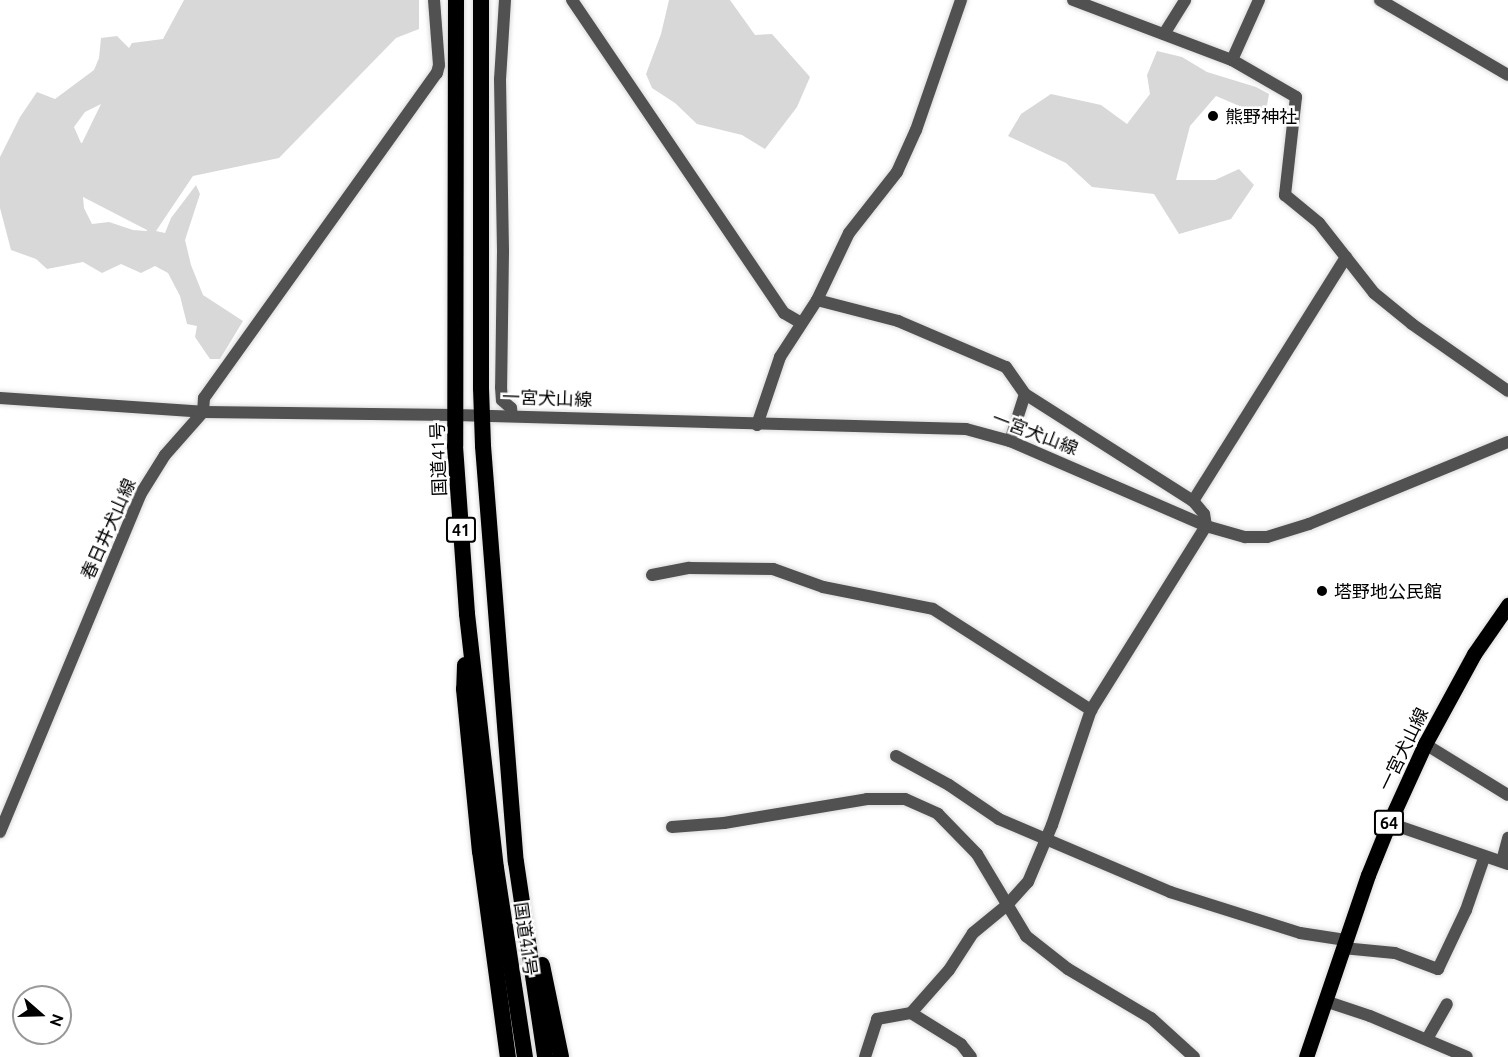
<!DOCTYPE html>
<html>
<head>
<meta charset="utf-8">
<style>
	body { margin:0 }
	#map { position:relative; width:1508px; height:1057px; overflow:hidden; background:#fff; font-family:Ubuntu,"Noto Sans JP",sans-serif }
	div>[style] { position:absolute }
	.green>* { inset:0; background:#d8d8d8 }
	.roads { filter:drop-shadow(0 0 2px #dbdbdb) drop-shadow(0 0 2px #dbdbdb) }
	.minor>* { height:12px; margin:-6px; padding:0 6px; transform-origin:6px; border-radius:6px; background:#515151 }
	.primary>* { height:15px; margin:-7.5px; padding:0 7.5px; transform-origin:7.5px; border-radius:7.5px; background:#000 }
	.trunk>* { height:16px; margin:-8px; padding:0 8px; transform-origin:8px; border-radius:8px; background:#000 }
	.dots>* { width:16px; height:16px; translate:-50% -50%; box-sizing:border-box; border:3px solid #fff; border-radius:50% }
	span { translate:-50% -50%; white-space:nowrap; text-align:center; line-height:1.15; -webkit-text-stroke:5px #fff; paint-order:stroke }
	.shield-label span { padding:2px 4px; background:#fff; border:2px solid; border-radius:4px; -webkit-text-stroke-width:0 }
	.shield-label { font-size:16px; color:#000; font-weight:700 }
	.poi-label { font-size:18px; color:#000 }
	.left { translate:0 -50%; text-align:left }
	.street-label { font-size:18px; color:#000 }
	.north { position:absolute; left:12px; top:985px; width:60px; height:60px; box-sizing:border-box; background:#fff; border:2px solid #999; border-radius:50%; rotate:110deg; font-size:16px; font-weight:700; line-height:24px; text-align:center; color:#000 }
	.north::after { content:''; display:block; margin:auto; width:21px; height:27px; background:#000; clip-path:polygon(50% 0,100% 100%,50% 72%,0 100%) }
</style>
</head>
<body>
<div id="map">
	<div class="green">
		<div style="clip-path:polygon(evenodd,184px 0,419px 0,419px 29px,396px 38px,279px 158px,193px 176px,156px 231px,165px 233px,171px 218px,196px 185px,200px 194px,185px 240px,191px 265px,203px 295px,243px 321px,220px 359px,210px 359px,195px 337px,197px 326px,187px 324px,180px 296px,168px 273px,155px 266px,141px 273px,121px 264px,102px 273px,83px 262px,47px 269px,36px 259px,11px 250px,0 208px,0 157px,20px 117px,37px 92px,55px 99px,94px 70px,99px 58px,101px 38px,117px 36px,129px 48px,132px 43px,163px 39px,184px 0,101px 104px,82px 143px,81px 143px,74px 127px,85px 112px,101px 104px,184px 0,83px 197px,147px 230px,147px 231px,133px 230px,109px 222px,92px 224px,84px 208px,83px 197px)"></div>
		<div style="clip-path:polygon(669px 0,730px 0,755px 35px,772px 34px,810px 77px,797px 107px,765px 149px,742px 135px,697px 124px,675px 103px,652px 88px,646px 74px,661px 34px)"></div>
		<div style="clip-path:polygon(1157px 51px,1182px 57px,1207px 72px,1256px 87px,1269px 94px,1265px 117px,1216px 96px,1190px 126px,1176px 180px,1215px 180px,1239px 169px,1254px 185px,1231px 219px,1179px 234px,1154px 194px,1092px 187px,1066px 163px,1008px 136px,1021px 114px,1051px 94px,1101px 105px,1127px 124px,1150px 94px,1147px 75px)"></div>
	</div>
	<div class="roads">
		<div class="minor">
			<div style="left:505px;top:0;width:79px;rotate:93.6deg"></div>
			<div style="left:500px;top:79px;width:172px;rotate:89deg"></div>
			<div style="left:503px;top:251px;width:136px;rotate:90.8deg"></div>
			<div style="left:501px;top:387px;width:13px;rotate:86deg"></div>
			<div style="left:502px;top:400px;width:12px;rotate:42deg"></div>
			<div style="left:511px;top:408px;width:8px;rotate:83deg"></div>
			<div style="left:572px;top:0;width:378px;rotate:55.9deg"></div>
			<div style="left:784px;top:313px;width:20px;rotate:30deg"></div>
			<div style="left:1073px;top:0;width:170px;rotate:20.7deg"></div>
			<div style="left:1232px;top:60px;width:74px;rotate:30deg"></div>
			<div style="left:1296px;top:97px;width:99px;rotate:96.4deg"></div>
			<div style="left:1285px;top:195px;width:44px;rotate:39.5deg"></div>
			<div style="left:1319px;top:223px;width:89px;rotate:51.8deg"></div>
			<div style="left:1374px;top:293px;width:49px;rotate:39.2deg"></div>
			<div style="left:1412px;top:324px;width:117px;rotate:34.9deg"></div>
			<div style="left:1380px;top:0;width:148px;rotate:30.4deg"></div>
			<div style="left:1164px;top:34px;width:40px;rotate:-58deg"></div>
			<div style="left:1232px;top:60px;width:66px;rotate:-65.8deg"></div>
			<div style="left:817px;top:300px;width:84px;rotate:14.5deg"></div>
			<div style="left:898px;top:321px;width:117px;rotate:23.1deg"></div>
			<div style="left:1006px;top:367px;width:33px;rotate:55deg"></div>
			<div style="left:1025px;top:394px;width:199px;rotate:32.5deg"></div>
			<div style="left:0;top:398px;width:203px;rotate:3.9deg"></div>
			<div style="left:203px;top:412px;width:14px;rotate:-86deg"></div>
			<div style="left:204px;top:398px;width:400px;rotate:-54.4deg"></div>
			<div style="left:437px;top:73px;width:8px;rotate:-76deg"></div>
			<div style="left:439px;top:65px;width:65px;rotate:-94.4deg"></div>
			<div style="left:757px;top:425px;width:72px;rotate:-71.3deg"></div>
			<div style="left:780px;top:357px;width:68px;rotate:-57deg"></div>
			<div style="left:817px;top:300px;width:74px;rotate:-64.5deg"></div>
			<div style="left:849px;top:233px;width:78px;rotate:-51.8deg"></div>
			<div style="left:897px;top:172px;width:46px;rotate:-65.7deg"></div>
			<div style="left:916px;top:130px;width:138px;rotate:-70.9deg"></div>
			<div style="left:1010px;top:441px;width:49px;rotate:-72.3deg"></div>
			<div style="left:652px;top:575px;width:38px;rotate:-11deg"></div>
			<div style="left:689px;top:568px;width:84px;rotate:0.7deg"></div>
			<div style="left:773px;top:569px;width:53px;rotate:19.8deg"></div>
			<div style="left:823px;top:587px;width:112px;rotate:11.3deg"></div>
			<div style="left:933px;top:609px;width:188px;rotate:32.6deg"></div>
			<div style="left:1425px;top:744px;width:97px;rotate:31.6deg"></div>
			<div style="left:896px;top:756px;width:60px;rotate:28.7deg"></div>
			<div style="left:949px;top:785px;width:60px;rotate:34.2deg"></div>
			<div style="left:999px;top:819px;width:186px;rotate:23.1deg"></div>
			<div style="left:1170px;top:892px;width:136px;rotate:17.5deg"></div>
			<div style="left:1300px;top:933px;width:46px;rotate:8.8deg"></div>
			<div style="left:1389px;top:823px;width:126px;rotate:19deg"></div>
			<div style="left:672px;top:827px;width:52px;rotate:-4.4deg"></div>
			<div style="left:724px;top:823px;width:145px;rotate:-9.5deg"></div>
			<div style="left:867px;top:799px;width:38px"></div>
			<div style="left:905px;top:799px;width:36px;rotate:24deg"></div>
			<div style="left:938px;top:814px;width:56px;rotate:45.7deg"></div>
			<div style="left:977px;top:854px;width:96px;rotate:59.1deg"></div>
			<div style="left:1026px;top:936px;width:53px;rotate:38.2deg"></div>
			<div style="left:1068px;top:969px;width:96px;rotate:30.6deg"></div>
			<div style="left:1151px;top:1018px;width:58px;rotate:42.2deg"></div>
			<div style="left:0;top:832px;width:365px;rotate:-67.4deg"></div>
			<div style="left:140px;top:495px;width:47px;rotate:-58deg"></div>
			<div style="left:165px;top:455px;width:57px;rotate:-48.5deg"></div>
			<div style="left:203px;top:412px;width:252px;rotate:0.7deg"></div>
			<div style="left:455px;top:415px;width:511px;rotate:1.57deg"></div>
			<div style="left:966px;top:429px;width:46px;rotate:15.3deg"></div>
			<div style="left:1010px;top:441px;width:214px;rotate:23.4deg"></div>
			<div style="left:1206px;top:526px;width:41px;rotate:15.8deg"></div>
			<div style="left:1245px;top:537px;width:22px"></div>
			<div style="left:1267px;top:537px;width:44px;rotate:-17.2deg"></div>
			<div style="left:1309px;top:524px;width:215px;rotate:-22.4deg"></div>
			<div style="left:1502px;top:861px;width:24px;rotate:-75deg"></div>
			<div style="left:1343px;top:948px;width:52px;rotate:5.5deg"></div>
			<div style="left:1395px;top:953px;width:46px;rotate:20.4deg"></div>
			<div style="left:1438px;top:969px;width:65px;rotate:-64.6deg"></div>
			<div style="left:1466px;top:910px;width:55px;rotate:-70.9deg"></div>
			<div style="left:1325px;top:1001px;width:47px;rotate:18.4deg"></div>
			<div style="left:1370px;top:1016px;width:105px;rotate:22.9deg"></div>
			<div style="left:1427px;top:1039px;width:40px;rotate:-60.3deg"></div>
			<div style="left:865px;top:1057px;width:40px;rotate:-72deg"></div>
			<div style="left:877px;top:1019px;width:35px;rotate:-10deg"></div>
			<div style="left:971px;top:1057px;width:16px;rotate:-128deg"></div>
			<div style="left:961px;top:1044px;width:59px;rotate:-148.2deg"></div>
			<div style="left:911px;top:1013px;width:57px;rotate:-48.5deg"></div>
			<div style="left:949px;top:970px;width:44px;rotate:-57deg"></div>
			<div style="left:973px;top:933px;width:44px;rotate:-39.5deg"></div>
			<div style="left:1007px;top:905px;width:31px;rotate:-48deg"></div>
			<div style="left:1028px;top:882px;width:62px;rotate:-67.2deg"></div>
			<div style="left:1052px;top:825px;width:121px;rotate:-71.3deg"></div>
			<div style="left:1091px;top:710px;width:217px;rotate:-58deg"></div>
			<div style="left:1206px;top:526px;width:12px;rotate:-99deg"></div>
			<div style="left:1204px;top:514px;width:17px;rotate:-130deg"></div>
			<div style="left:1193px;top:501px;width:288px;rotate:-57.9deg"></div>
		</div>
		<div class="primary">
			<div style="left:1306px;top:1057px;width:192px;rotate:-71.2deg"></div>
			<div style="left:1368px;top:875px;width:56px;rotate:-68deg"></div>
			<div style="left:1389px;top:823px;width:87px;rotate:-65.5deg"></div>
			<div style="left:1425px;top:744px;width:102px;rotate:-61.4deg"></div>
			<div style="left:1474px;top:654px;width:60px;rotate:-55.2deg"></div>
		</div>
		<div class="trunk">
			<div style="left:456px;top:0;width:446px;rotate:90.1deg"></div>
			<div style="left:455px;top:446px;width:168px;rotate:85.9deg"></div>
			<div style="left:467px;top:614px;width:256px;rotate:83.5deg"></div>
			<div style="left:496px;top:868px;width:191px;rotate:81.3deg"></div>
			<div style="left:481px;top:0;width:388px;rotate:90deg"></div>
			<div style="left:481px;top:388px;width:58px;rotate:88deg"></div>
			<div style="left:483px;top:446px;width:417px;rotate:85.5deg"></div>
			<div style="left:516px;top:862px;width:197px;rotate:81.5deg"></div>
			<div style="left:465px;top:665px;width:24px;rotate:92deg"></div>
			<div style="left:464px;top:689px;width:163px;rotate:84.4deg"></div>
			<div style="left:480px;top:851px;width:208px;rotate:82.3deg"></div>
			<div style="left:542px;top:965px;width:94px;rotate:78.3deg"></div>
		</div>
	</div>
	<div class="dots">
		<div style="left:1213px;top:116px;background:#000"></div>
		<div style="left:1322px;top:591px;background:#000"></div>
	</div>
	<div class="shield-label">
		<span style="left:461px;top:530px">41</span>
		<span style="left:1389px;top:823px">64</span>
	</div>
	<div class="poi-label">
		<span class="left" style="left:1225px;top:116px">熊野神社</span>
		<span class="left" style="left:1334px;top:591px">塔野地公民館</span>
	</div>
	<div class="street-label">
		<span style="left:547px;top:398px;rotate:2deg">一宮犬山線</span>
		<span style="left:1035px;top:433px;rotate:21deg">一宮犬山線</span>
		<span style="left:438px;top:459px;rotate:-92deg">国道41号</span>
		<span style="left:108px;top:529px;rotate:-66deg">春日井犬山線</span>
		<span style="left:1403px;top:749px;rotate:-64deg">一宮犬山線</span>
		<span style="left:526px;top:939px;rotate:82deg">国道41号</span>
	</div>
	<div class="north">N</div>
</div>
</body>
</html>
